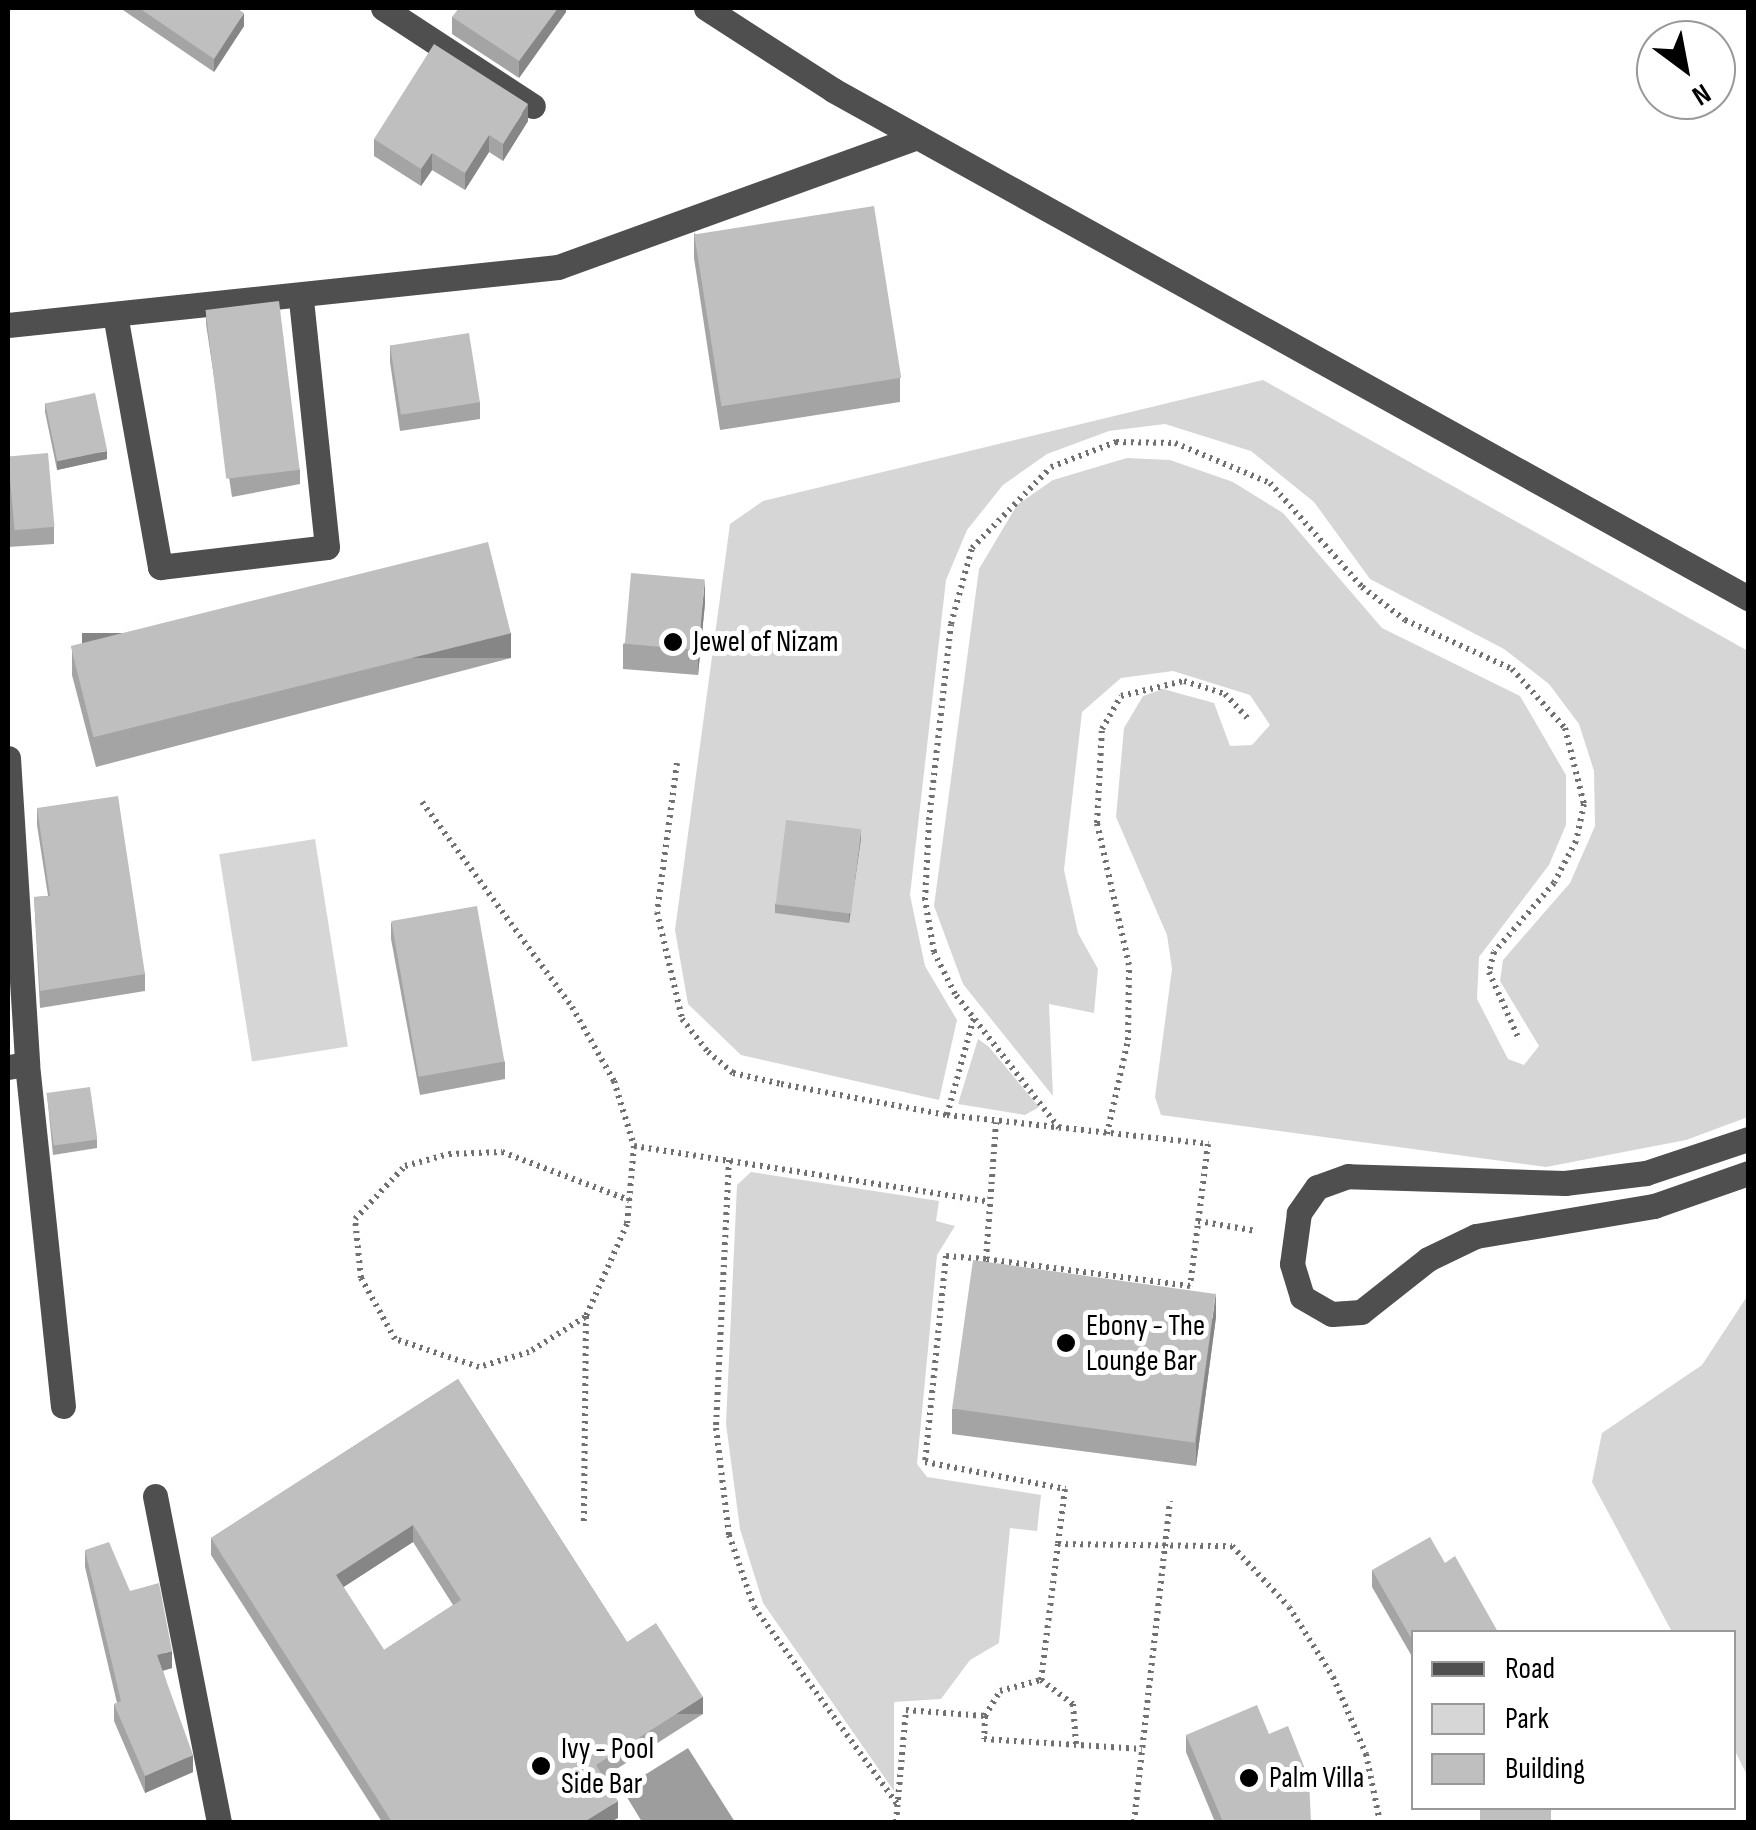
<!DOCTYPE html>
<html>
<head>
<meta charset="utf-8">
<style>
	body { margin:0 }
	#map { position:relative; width:1756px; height:1830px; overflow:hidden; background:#fff; font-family:"Sofia Sans Condensed",sans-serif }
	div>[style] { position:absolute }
	.green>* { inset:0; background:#d6d6d6; transform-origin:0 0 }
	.water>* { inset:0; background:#9d9d9d }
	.path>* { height:6px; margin-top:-3px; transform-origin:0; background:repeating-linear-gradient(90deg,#717171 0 2.5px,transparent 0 7.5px) }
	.minor>* { height:25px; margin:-12.5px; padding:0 12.5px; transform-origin:12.5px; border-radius:12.5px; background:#4f4f4f }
	.wall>* { inset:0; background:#a4a4a4 }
	.shaded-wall>* { inset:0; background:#868686; transform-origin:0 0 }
	.building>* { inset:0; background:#bfbfbf; transform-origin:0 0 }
	.dots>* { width:28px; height:28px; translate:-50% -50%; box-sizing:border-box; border:5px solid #fff; border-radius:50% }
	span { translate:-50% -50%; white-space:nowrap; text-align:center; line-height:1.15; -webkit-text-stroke:10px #fff; paint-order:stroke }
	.poi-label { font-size:30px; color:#000 }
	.left { translate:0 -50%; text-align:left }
	.frame { position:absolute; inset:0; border:10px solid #000; pointer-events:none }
	.legend { position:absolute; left:1411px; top:1630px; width:325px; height:180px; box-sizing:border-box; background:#fff; border:2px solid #999; margin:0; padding:12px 18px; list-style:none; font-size:30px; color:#000 }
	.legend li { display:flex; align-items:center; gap:20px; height:50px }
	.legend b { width:50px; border:2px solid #999 }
	.north { position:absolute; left:1636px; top:20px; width:100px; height:100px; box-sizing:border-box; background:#fff; border:2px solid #999; border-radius:50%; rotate:148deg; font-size:28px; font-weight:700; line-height:40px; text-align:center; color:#000 }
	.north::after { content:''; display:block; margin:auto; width:35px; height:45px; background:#000; clip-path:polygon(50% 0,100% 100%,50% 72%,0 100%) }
</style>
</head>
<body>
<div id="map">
	<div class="green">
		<div style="clip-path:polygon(1263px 380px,1748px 651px,1748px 1117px,1686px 1140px,1546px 1167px,1161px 1115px,1155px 1097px,1172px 969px,1167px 935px,1116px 817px,1124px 728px,1143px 696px,1163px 689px,1214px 703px,1230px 746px,1252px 745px,1270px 725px,1250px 695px,1173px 671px,1121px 678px,1082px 712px,1064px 870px,1078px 933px,1098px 969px,1094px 1013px,1049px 1004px,1053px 1096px,963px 984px,934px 906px,979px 569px,1017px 505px,1053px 480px,1127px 458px,1170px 460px,1233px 482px,1283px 513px,1382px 628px,1520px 696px,1566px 775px,1566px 825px,1549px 865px,1479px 957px,1477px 999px,1508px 1059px,1524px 1065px,1539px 1046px,1500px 981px,1503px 960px,1570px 883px,1595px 826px,1594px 771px,1579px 724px,1549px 684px,1504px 649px,1370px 579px,1314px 502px,1251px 451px,1165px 424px,1109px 431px,1047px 454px,1003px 485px,967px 530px,946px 580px,910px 895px,925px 966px,957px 1020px,939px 1100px,741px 1055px,688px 1004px,675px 930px,730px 524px,763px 501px)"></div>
		<div style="left:315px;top:839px;width:210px;height:97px;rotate:81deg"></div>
		<div style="clip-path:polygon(978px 1039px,989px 1047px,1039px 1107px,1025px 1115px,958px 1104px)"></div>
		<div style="clip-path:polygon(751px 1172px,939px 1201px,936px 1221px,955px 1226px,937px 1255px,917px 1464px,927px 1477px,1041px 1495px,1037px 1531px,1010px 1528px,999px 1643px,970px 1660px,941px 1699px,894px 1702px,894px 1791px,763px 1603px,740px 1529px,726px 1424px,737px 1185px)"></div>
		<div style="clip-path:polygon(1748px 1295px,1748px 1777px,1734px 1749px,1734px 1632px,1672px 1632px,1592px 1482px,1602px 1433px,1702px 1365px)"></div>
	</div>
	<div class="water">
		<div style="clip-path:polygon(688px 1748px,735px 1822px,642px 1822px,622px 1789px)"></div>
	</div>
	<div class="path">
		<div style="left:677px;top:763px;width:150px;rotate:97.6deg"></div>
		<div style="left:657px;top:912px;width:110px;rotate:76.8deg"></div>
		<div style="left:682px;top:1019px;width:42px;rotate:51.8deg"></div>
		<div style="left:708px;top:1052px;width:33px;rotate:40deg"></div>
		<div style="left:733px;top:1073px;width:49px;rotate:12.9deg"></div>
		<div style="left:781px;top:1084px;width:169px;rotate:10.6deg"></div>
		<div style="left:947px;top:1115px;width:263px;rotate:6.3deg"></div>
		<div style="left:1208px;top:1144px;width:143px;rotate:97.2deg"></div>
		<div style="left:1190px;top:1286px;width:206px;rotate:-172.5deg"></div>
		<div style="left:986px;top:1259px;width:137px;rotate:-85.8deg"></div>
		<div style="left:422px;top:802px;width:254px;rotate:53.8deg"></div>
		<div style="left:572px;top:1007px;width:85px;rotate:60.4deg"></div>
		<div style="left:614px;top:1081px;width:68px;rotate:72.9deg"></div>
		<div style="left:634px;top:1146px;width:78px;rotate:95.1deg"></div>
		<div style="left:627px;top:1224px;width:101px;rotate:114deg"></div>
		<div style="left:586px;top:1316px;width:206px;rotate:90.6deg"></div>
		<div style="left:947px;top:1115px;width:102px;rotate:-74.6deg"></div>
		<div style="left:1059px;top:1128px;width:170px;rotate:-127.8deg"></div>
		<div style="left:955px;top:994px;width:47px;rotate:-116.6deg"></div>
		<div style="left:934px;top:952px;width:53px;rotate:-99.8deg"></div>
		<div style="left:925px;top:900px;width:80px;rotate:-87.1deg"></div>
		<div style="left:929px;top:820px;width:197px;rotate:-83.6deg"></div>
		<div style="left:951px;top:624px;width:79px;rotate:-74.6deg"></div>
		<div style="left:972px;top:548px;width:113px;rotate:-45.7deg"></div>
		<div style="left:1051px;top:467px;width:70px;rotate:-21deg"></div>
		<div style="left:1116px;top:442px;width:59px;rotate:1deg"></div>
		<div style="left:1175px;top:443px;width:103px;rotate:22.8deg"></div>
		<div style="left:1270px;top:483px;width:139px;rotate:48.5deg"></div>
		<div style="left:1362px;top:587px;width:54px;rotate:37.5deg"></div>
		<div style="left:1405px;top:620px;width:118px;rotate:24.6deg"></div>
		<div style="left:1512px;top:669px;width:79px;rotate:48.1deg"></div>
		<div style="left:1565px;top:728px;width:78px;rotate:76deg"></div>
		<div style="left:1584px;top:804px;width:38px;rotate:102deg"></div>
		<div style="left:1576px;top:841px;width:47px;rotate:117.6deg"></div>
		<div style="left:1554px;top:883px;width:91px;rotate:131deg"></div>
		<div style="left:1494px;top:952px;width:21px;rotate:104deg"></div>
		<div style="left:1489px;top:972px;width:71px;rotate:66deg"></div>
		<div style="left:1107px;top:1134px;width:96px;rotate:-77.4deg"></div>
		<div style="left:1128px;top:1040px;width:75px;rotate:-89.2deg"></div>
		<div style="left:1129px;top:965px;width:146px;rotate:-102.7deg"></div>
		<div style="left:1097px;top:823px;width:94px;rotate:-87deg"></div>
		<div style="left:1102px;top:729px;width:38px;rotate:-60deg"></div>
		<div style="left:1121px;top:696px;width:65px;rotate:-13.4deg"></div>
		<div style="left:1184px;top:681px;width:43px;rotate:17.6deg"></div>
		<div style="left:1225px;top:694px;width:35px;rotate:47deg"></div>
		<div style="left:634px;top:1146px;width:360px;rotate:8.9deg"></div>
		<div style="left:729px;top:1160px;width:268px;rotate:92.8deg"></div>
		<div style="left:716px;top:1428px;width:108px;rotate:83.1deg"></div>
		<div style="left:729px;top:1535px;width:76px;rotate:70.9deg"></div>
		<div style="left:754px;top:1607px;width:245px;rotate:54deg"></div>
		<div style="left:1198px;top:1221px;width:59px;rotate:9.8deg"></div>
		<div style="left:986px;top:1259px;width:40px;rotate:-175.7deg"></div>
		<div style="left:946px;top:1256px;width:207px;rotate:95.8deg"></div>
		<div style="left:925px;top:1462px;width:143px;rotate:10.9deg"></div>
		<div style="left:1065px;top:1489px;width:55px;rotate:97.3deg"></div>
		<div style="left:1058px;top:1544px;width:174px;rotate:0.7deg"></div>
		<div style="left:1232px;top:1546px;width:83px;rotate:46.9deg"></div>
		<div style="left:1289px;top:1607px;width:83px;rotate:57.8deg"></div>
		<div style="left:1333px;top:1677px;width:84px;rotate:66.8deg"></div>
		<div style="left:1366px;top:1754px;width:69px;rotate:78.4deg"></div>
		<div style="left:585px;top:1317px;width:66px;rotate:148deg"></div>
		<div style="left:529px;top:1352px;width:52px;rotate:163.3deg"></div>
		<div style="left:479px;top:1367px;width:89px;rotate:-161.6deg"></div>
		<div style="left:395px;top:1339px;width:70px;rotate:-119.1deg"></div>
		<div style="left:361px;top:1278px;width:59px;rotate:-95.8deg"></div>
		<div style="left:355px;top:1219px;width:73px;rotate:-46.7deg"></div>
		<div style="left:405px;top:1166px;width:46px;rotate:-15.3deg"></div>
		<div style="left:449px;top:1154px;width:53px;rotate:-2.2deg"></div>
		<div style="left:502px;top:1152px;width:136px;rotate:20.7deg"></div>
		<div style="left:1041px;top:1680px;width:137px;rotate:-82.9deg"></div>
		<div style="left:985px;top:1716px;width:29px;rotate:-59deg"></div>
		<div style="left:1000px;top:1691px;width:42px;rotate:-15deg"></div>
		<div style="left:1041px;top:1680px;width:40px;rotate:37deg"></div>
		<div style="left:1073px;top:1704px;width:40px;rotate:85.7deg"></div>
		<div style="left:896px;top:1822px;width:112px;rotate:-84.9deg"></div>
		<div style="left:906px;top:1710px;width:79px;rotate:4.3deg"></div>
		<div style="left:985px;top:1716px;width:23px;rotate:92deg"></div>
		<div style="left:984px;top:1739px;width:158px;rotate:3.6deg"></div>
		<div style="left:1134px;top:1822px;width:323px;rotate:-83.6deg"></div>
	</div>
	<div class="minor">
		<div style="left:383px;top:8px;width:179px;rotate:33.2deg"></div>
		<div style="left:706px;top:8px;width:151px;rotate:32.8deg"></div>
		<div style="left:833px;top:90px;width:1047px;rotate:29.04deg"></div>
		<div style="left:116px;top:320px;width:251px;rotate:79.9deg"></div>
		<div style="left:160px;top:567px;width:168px;rotate:-6.8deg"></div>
		<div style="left:327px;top:547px;width:250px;rotate:-96deg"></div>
		<div style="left:8px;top:325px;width:553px;rotate:-6.02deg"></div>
		<div style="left:558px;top:267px;width:382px;rotate:-19.9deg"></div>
		<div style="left:8px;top:758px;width:307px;rotate:86.4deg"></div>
		<div style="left:27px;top:1064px;width:19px;rotate:171deg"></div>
		<div style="left:27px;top:1064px;width:344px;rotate:84deg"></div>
		<div style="left:1748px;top:1139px;width:108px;rotate:161.6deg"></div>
		<div style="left:1646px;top:1173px;width:82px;rotate:173deg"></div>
		<div style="left:1565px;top:1183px;width:217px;rotate:-178.2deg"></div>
		<div style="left:1348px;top:1176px;width:33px;rotate:160deg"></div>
		<div style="left:1317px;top:1187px;width:32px;rotate:125deg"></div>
		<div style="left:1299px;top:1213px;width:51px;rotate:97.8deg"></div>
		<div style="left:1292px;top:1264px;width:34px;rotate:73deg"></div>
		<div style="left:1302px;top:1297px;width:34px;rotate:30deg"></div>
		<div style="left:1332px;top:1314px;width:29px;rotate:-4deg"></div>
		<div style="left:1361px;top:1312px;width:85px;rotate:-38.3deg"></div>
		<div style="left:1428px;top:1259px;width:53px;rotate:-25.6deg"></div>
		<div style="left:1476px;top:1236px;width:181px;rotate:-9.6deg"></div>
		<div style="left:1654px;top:1206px;width:100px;rotate:-19.3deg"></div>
		<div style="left:155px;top:1496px;width:332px;rotate:78.9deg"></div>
	</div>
	<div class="wall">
		<div style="clip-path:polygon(120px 8px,236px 8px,244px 26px,214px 72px)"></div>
		<div style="clip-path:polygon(566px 8px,566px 12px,519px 78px,452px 34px,452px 17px)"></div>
		<div style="clip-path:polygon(528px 121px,503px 161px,489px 152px,465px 190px,432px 170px,421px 186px,374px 156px,374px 139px)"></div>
		<div style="clip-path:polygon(694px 233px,900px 378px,900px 402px,720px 430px,694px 258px)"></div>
		<div style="clip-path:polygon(206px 310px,300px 470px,300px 484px,232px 497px,206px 324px)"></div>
		<div style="clip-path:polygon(390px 345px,480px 402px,480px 419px,400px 431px,390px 362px)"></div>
		<div style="clip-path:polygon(45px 403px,107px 459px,57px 470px,45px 412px)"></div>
		<div style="clip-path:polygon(8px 456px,54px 527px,54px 544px,8px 547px)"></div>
		<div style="clip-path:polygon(705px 603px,698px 675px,623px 669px,623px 644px)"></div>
		<div style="clip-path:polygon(72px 651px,511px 658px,96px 767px,72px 675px)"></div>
		<div style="clip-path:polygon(37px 808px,145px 974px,145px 991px,40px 1008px,34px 897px,48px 896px,37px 825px)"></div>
		<div style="clip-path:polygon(861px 838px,849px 923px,775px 913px,775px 904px)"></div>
		<div style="clip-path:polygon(391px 922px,505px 1062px,505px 1079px,420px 1095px,391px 939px)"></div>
		<div style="clip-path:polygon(47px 1094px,97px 1140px,97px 1148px,53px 1155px)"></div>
		<div style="clip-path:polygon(1216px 1317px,1196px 1466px,952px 1434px,952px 1409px)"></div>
		<div style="clip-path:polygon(evenodd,458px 1379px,627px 1642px,703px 1714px,604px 1777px,618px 1818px,610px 1822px,382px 1822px,211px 1555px,211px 1538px,458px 1379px,413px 1542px,453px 1605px,384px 1650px,343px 1587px,413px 1542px)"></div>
		<div style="clip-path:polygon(85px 1550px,130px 1591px,172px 1668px,163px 1671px,193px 1772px,145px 1793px,114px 1721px,114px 1704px,117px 1703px,85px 1567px)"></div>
		<div style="clip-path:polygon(1445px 1563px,1414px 1632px,1414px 1660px,1372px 1587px,1372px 1570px)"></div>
		<div style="clip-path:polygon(1186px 1735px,1311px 1822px,1215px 1822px,1186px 1752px)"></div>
	</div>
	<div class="shaded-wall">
		<div style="clip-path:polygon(558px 8px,566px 8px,566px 12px,519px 78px,519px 61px)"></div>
		<div style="clip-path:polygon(244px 13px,244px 26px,214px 72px,214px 59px)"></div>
		<div style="clip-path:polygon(528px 104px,528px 121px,503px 161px,503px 144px)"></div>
		<div style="clip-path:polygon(489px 135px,489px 152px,465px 190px,465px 173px)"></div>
		<div style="clip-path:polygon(432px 153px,432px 170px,421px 186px,421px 169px)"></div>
		<div style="clip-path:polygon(107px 451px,107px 459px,57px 470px,57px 461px)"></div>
		<div style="clip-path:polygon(705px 579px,705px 603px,698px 675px,698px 650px)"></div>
		<div style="left:511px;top:633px;width:25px;height:429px;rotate:90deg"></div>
		<div style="clip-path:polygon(861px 829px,861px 838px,849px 923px,849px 914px)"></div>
		<div style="clip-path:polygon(1216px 1292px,1216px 1317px,1196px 1466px,1196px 1441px)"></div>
		<div style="clip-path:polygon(413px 1525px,413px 1542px,336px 1592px,336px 1575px)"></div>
		<div style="clip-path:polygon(172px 1651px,172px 1668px,157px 1672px,157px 1655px)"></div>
		<div style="left:703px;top:1697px;width:17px;height:127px;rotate:90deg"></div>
		<div style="clip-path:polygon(193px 1755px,193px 1772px,145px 1793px,145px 1776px)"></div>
		<div style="clip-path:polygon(618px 1801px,618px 1818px,610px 1822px,584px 1822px)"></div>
	</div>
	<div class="building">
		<div style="clip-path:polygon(139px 8px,236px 8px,244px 13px,214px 59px)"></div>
		<div style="clip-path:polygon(459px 8px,558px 8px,519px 61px,452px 17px)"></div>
		<div style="clip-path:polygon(434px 44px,528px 104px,503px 144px,489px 135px,465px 173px,432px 153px,421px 169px,374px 139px)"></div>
		<div style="left:874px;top:206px;width:174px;height:182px;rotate:81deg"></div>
		<div style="left:279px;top:301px;width:170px;height:74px;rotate:83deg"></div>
		<div style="left:469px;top:333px;width:70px;height:80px;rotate:81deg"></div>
		<div style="left:95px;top:393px;width:59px;height:51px;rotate:78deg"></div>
		<div style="left:48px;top:453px;width:74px;height:40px;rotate:85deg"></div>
		<div style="left:488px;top:542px;width:94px;height:430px;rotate:76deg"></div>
		<div style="left:631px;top:573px;width:74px;height:71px;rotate:5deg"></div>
		<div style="clip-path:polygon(118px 796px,145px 974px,40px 991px,34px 897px,50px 896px,37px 808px)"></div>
		<div style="left:786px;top:820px;width:76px;height:85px;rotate:7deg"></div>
		<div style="left:477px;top:906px;width:158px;height:87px;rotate:80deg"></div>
		<div style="left:90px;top:1087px;width:53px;height:44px;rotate:82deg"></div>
		<div style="left:973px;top:1260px;width:245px;height:150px;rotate:8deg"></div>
		<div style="clip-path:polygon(evenodd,458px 1379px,627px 1642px,656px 1623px,703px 1697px,596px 1765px,618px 1801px,584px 1822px,392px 1822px,211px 1538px,458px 1379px,413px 1525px,461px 1600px,384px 1650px,336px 1575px,413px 1525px)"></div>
		<div style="clip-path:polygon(1430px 1537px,1445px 1563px,1455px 1556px,1498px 1632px,1414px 1632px,1414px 1643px,1372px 1570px)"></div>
		<div style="clip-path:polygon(109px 1542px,130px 1591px,159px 1583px,172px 1651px,157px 1655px,193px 1755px,145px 1776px,114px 1704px,121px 1701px,85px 1550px)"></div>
		<div style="clip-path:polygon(1257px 1705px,1269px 1734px,1288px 1726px,1309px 1779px,1311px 1822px,1223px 1822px,1186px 1735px)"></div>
		<div style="left:1480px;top:1808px;width:71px;height:14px"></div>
	</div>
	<div class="dots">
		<div style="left:673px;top:642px;background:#000"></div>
		<div style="left:1066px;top:1343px;background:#000"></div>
		<div style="left:541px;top:1766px;background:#000"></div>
		<div style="left:1249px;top:1778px;background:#000"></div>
	</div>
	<div class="poi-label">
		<span class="left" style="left:693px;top:642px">Jewel of Nizam</span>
		<span class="left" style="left:1086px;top:1343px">Ebony - The<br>Lounge Bar</span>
		<span class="left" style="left:561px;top:1766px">Ivy - Pool<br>Side Bar</span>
		<span class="left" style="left:1269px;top:1778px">Palm Villa</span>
	</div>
	<div class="frame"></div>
	<ul class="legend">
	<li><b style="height:12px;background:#4f4f4f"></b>Road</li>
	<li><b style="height:28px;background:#d6d6d6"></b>Park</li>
	<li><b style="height:28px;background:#bfbfbf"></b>Building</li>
	</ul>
	<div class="north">N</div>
</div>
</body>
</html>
